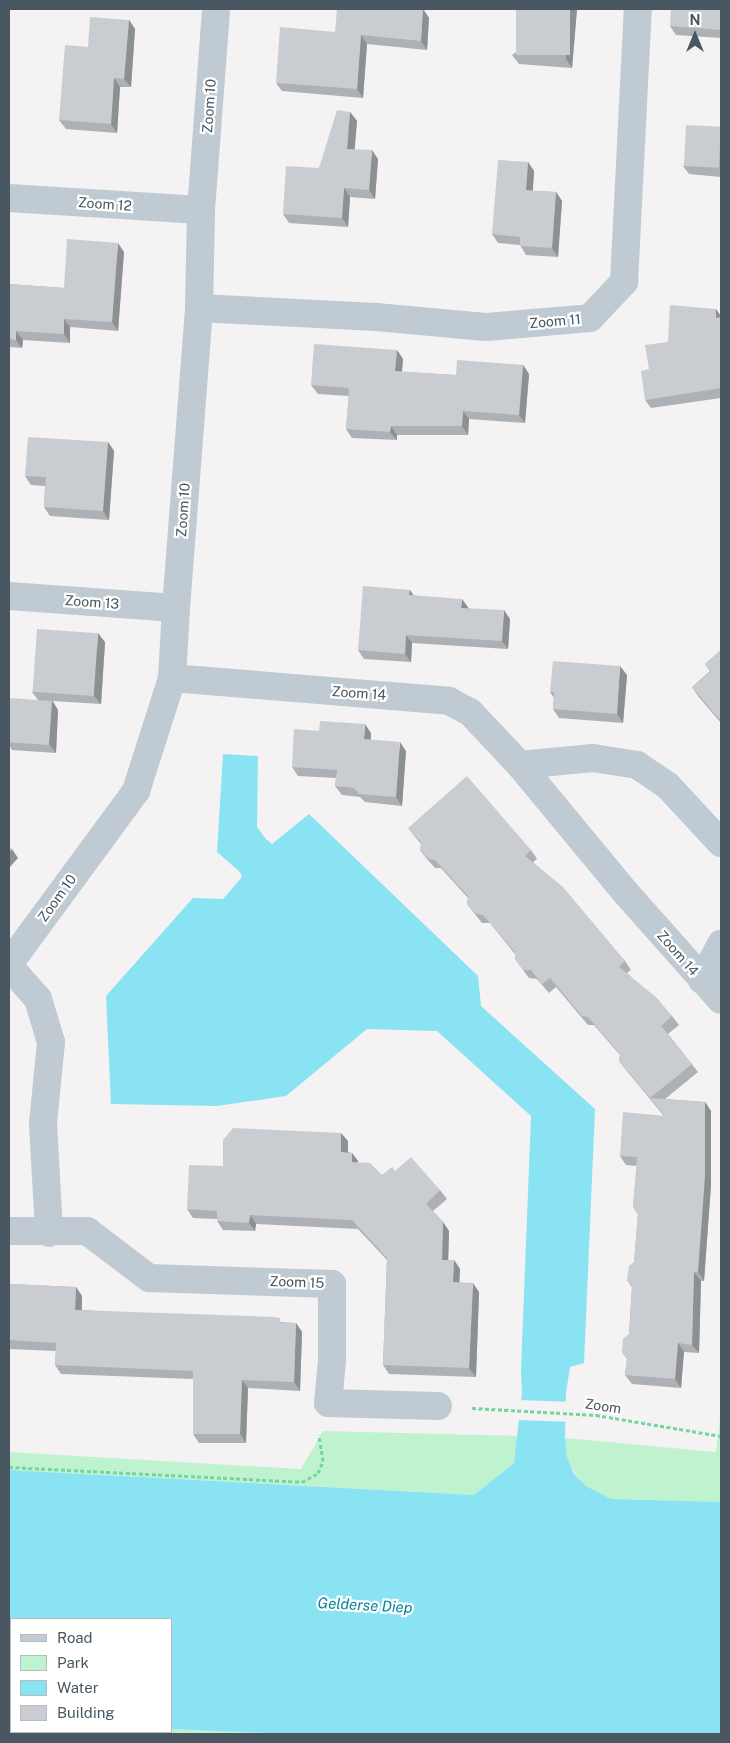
<!DOCTYPE html>
<html>
<head>
<meta charset="utf-8">
<style>
	body { margin:0 }
	#map { position:relative; width:730px; height:1743px; overflow:hidden; background:#f4f2f2; font-family:"Public Sans",sans-serif }
	div>[style] { position:absolute }
	.green>* { inset:0; background:#bff3d0 }
	.water>* { inset:0; background:#89e3f3 }
	.pier>* { inset:0; background:#f4f2f2; transform-origin:0 0 }
	.path>* { height:3px; margin-top:-1.5px; transform-origin:0; background:repeating-linear-gradient(90deg,#73d59f 0 4px,transparent 0 6.5px) }
	.minor>* { height:28px; margin:-14px; padding:0 14px; transform-origin:14px; border-radius:14px; background:#bfcad2 }
	.wall>* { inset:0; background:#adb0b5 }
	.shaded-wall>* { inset:0; background:#8d9093 }
	.building>* { inset:0; background:#c9cdd2; transform-origin:0 0 }
	span { translate:-50% -50%; white-space:nowrap; text-align:center; line-height:1.15; -webkit-text-stroke:4.5px #fff; paint-order:stroke }
	.street-label { font-size:14px; color:#485761 }
	.water-label { font-size:15px; color:#048299; font-style:italic }
	.frame { position:absolute; inset:0; border:10px solid #485761; pointer-events:none }
	.legend { position:absolute; left:10px; top:1618px; width:162px; height:115px; box-sizing:border-box; background:#fff; border:1px solid #b6bcc0; margin:0; padding:6px 9px; list-style:none; font-size:15px; color:#485761 }
	.legend li { display:flex; align-items:center; gap:10px; height:25px }
	.legend b { width:25px; border:1px solid #b6bcc0 }
	.north { position:absolute; left:670px; top:10px; width:50px; height:50px; -webkit-text-stroke:4px #fff; paint-order:stroke; rotate:0deg; font-size:14px; font-weight:700; line-height:20px; text-align:center; color:#485761 }
	.north::after { content:''; display:block; margin:auto; width:18px; height:22px; background:#485761; clip-path:polygon(50% 0,100% 100%,50% 72%,0 100%) }
</style>
</head>
<body>
<div id="map">
	<div class="green">
		<div style="clip-path:polygon(721px 1410px,721px 1508px,711px 1502px,611px 1499px,586px 1486px,575px 1474px,567px 1457px,565px 1438px,716px 1452px)"></div>
		<div style="clip-path:polygon(323px 1431px,518px 1436px,514px 1463px,474px 1495px,9px 1470px,9px 1452px,301px 1469px)"></div>
		<div style="clip-path:polygon(9px 1722px,11px 1722px,11px 1732px,171px 1732px,171px 1729px,286px 1734px,9px 1734px)"></div>
	</div>
	<div class="water">
		<div style="clip-path:polygon(223px 754px,258px 756px,257px 827px,266px 839px,272px 844px,309px 814px,478px 976px,481px 1006px,595px 1109px,584px 1363px,570px 1367px,566px 1393px,565px 1438px,567px 1457px,574px 1474px,586px 1486px,611px 1499px,721px 1502px,721px 1734px,286px 1734px,171px 1729px,171px 1619px,11px 1619px,11px 1722px,9px 1722px,9px 1470px,474px 1495px,514px 1463px,522px 1393px,521px 1370px,531px 1116px,437px 1031px,367px 1029px,286px 1096px,217px 1106px,111px 1104px,106px 996px,193px 898px,223px 899px,242px 877px,240px 872px,217px 852px)"></div>
	</div>
	<div class="pier">
		<div style="left:519px;top:1400px;width:49px;height:20px;rotate:2deg"></div>
	</div>
	<div class="path">
		<div style="left:472px;top:1408px;width:124px;rotate:3.2deg"></div>
		<div style="left:596px;top:1415px;width:127px;rotate:9.5deg"></div>
		<div style="left:9px;top:1467px;width:293px;rotate:2.9deg"></div>
		<div style="left:302px;top:1482px;width:18px;rotate:-29deg"></div>
		<div style="left:318px;top:1473px;width:13px;rotate:-67deg"></div>
		<div style="left:323px;top:1461px;width:26px;rotate:-99deg"></div>
	</div>
	<div class="minor">
		<div style="left:9px;top:198px;width:192px;rotate:3.6deg"></div>
		<div style="left:199px;top:308px;width:177px;rotate:2.9deg"></div>
		<div style="left:376px;top:317px;width:110px;rotate:5.2deg"></div>
		<div style="left:486px;top:327px;width:104px;rotate:-4.9deg"></div>
		<div style="left:590px;top:318px;width:50px;rotate:-46.6deg"></div>
		<div style="left:624px;top:282px;width:273px;rotate:-87.1deg"></div>
		<div style="left:9px;top:596px;width:167px;rotate:4.1deg"></div>
		<div style="left:172px;top:678px;width:278px;rotate:4.7deg"></div>
		<div style="left:449px;top:701px;width:24px;rotate:28deg"></div>
		<div style="left:470px;top:712px;width:73px;rotate:46.7deg"></div>
		<div style="left:520px;top:765px;width:166px;rotate:50.4deg"></div>
		<div style="left:626px;top:893px;width:143px;rotate:48.4deg"></div>
		<div style="left:520px;top:765px;width:73px;rotate:-5.5deg"></div>
		<div style="left:593px;top:758px;width:45px;rotate:9deg"></div>
		<div style="left:637px;top:765px;width:37px;rotate:34deg"></div>
		<div style="left:668px;top:786px;width:78px;rotate:47.1deg"></div>
		<div style="left:9px;top:964px;width:215px;rotate:-53.7deg"></div>
		<div style="left:136px;top:791px;width:119px;rotate:-72.3deg"></div>
		<div style="left:172px;top:678px;width:70px;rotate:-86.7deg"></div>
		<div style="left:176px;top:608px;width:301px;rotate:-85.6deg"></div>
		<div style="left:199px;top:308px;width:98px;rotate:-88.8deg"></div>
		<div style="left:201px;top:210px;width:202px;rotate:-85.7deg"></div>
		<div style="left:9px;top:966px;width:44px;rotate:48.7deg"></div>
		<div style="left:38px;top:999px;width:45px;rotate:73.2deg"></div>
		<div style="left:51px;top:1042px;width:82px;rotate:95.6deg"></div>
		<div style="left:43px;top:1124px;width:109px;rotate:86.8deg"></div>
		<div style="left:702px;top:980px;width:41px;rotate:-62.2deg"></div>
		<div style="left:9px;top:1231px;width:78px"></div>
		<div style="left:87px;top:1231px;width:78px;rotate:37.2deg"></div>
		<div style="left:149px;top:1278px;width:183px;rotate:1.9deg"></div>
		<div style="left:332px;top:1284px;width:77px;rotate:90deg"></div>
		<div style="left:332px;top:1361px;width:42px;rotate:95.4deg"></div>
		<div style="left:328px;top:1403px;width:110px;rotate:1.6deg"></div>
	</div>
	<div class="wall">
		<div style="clip-path:polygon(423px 9px,429px 18px,427px 50px,367px 44px,363px 98px,282px 91px,276px 83px,335px 32px)"></div>
		<div style="clip-path:polygon(577px 9px,572px 68px,519px 64px,512px 55px)"></div>
		<div style="clip-path:polygon(721px 9px,721px 38px,676px 35px,670px 26px)"></div>
		<div style="clip-path:polygon(129px 20px,135px 29px,131px 87px,120px 87px,117px 133px,66px 129px,59px 120px,88px 47px)"></div>
		<div style="clip-path:polygon(350px 112px,357px 121px,354px 149px,378px 159px,375px 199px,350px 197px,348px 227px,289px 223px,283px 214px,319px 168px)"></div>
		<div style="clip-path:polygon(721px 127px,721px 177px,689px 174px,683px 166px)"></div>
		<div style="clip-path:polygon(528px 162px,534px 171px,533px 191px,556px 192px,562px 201px,558px 257px,526px 255px,520px 245px,498px 243px,492px 234px)"></div>
		<div style="clip-path:polygon(124px 252px,118px 331px,70px 327px,70px 343px,23px 340px,22px 348px,9px 347px,9px 284px,64px 288px)"></div>
		<div style="clip-path:polygon(721px 316px,721px 398px,651px 408px,645px 400px,649px 369px,668px 342px)"></div>
		<div style="clip-path:polygon(397px 350px,403px 359px,402px 372px,456px 375px,523px 365px,529px 374px,525px 423px,469px 419px,468px 435px,397px 435px,397px 440px,352px 438px,346px 429px,349px 396px,318px 394px,311px 385px)"></div>
		<div style="clip-path:polygon(108px 442px,114px 451px,109px 520px,50px 516px,44px 507px,45px 486px,31px 485px,25px 476px)"></div>
		<div style="clip-path:polygon(410px 590px,413px 595px,468px 607px,468px 608px,510px 619px,508px 649px,412px 643px,411px 662px,364px 659px,358px 650px)"></div>
		<div style="clip-path:polygon(105px 642px,101px 704px,53px 701px,58px 710px,56px 753px,12px 750px,9px 745px,9px 704px,38px 700px,32px 692px)"></div>
		<div style="clip-path:polygon(721px 650px,721px 723px,698px 696px,692px 687px,710px 671px,705px 664px)"></div>
		<div style="clip-path:polygon(627px 675px,623px 723px,559px 718px,553px 709px,554px 698px,550px 692px)"></div>
		<div style="clip-path:polygon(371px 733px,371px 740px,406px 751px,402px 806px,365px 802px,360px 797px,342px 795px,335px 786px,336px 778px,298px 776px,292px 767px)"></div>
		<div style="clip-path:polygon(408px 828px,531px 850px,537px 859px,533px 862px,625px 961px,631px 970px,627px 973px,672px 1016px,679px 1025px,668px 1034px,698px 1072px,665px 1099px,705px 1102px,711px 1111px,711px 1185px,704px 1281px,701px 1281px,699px 1353px,684px 1352px,681px 1388px,632px 1384px,625px 1375px,627px 1359px,622px 1352px,629px 1334px,632px 1287px,627px 1280px,634px 1262px,638px 1214px,633px 1207px,637px 1166px,626px 1165px,620px 1156px,664px 1116px,626px 1070px,619px 1061px,620px 1055px,594px 1025px,588px 1025px,556px 987px,549px 993px,537px 979px,529px 978px,515px 959px,515px 954px,490px 923px,482px 923px,467px 904px,468px 898px,441px 868px,435px 868px,427px 859px,420px 850px,421px 844px)"></div>
		<div style="clip-path:polygon(348px 1141px,348px 1152px,352px 1153px,358px 1161px,358px 1163px,382px 1175px,395px 1171px,440px 1190px,447px 1199px,433px 1211px,443px 1222px,449px 1231px,448px 1260px,454px 1260px,460px 1269px,459px 1282px,479px 1292px,476px 1377px,389px 1374px,383px 1365px,387px 1260px,358px 1229px,256px 1224px,255px 1231px,223px 1230px,217px 1221px,217px 1219px,193px 1218px,187px 1209px,223px 1166px)"></div>
		<div style="clip-path:polygon(9px 1284px,76px 1287px,82px 1296px,82px 1310px,296px 1323px,302px 1332px,300px 1391px,248px 1388px,246px 1443px,199px 1443px,193px 1434px,193px 1379px,61px 1374px,55px 1365px,56px 1351px,9px 1349px)"></div>
	</div>
	<div class="shaded-wall">
		<div style="clip-path:polygon(423px 9px,429px 18px,427px 50px,421px 41px)"></div>
		<div style="clip-path:polygon(570px 9px,577px 9px,572px 68px,566px 59px)"></div>
		<div style="clip-path:polygon(129px 20px,135px 29px,131px 87px,124px 79px)"></div>
		<div style="clip-path:polygon(361px 35px,367px 44px,363px 98px,357px 89px)"></div>
		<div style="clip-path:polygon(114px 78px,120px 87px,117px 133px,111px 124px)"></div>
		<div style="clip-path:polygon(350px 112px,357px 121px,354px 158px,347px 149px)"></div>
		<div style="clip-path:polygon(372px 150px,378px 159px,375px 199px,369px 190px)"></div>
		<div style="clip-path:polygon(528px 162px,534px 171px,532px 199px,526px 190px)"></div>
		<div style="clip-path:polygon(344px 188px,350px 197px,348px 227px,342px 218px)"></div>
		<div style="clip-path:polygon(556px 192px,562px 201px,558px 257px,552px 248px)"></div>
		<div style="clip-path:polygon(118px 243px,124px 252px,118px 331px,112px 322px)"></div>
		<div style="clip-path:polygon(716px 309px,721px 316px,721px 326px,716px 318px)"></div>
		<div style="clip-path:polygon(64px 319px,70px 327px,70px 343px,64px 334px)"></div>
		<div style="clip-path:polygon(16px 331px,23px 340px,22px 348px,16px 340px)"></div>
		<div style="clip-path:polygon(397px 350px,403px 359px,401px 380px,395px 371px)"></div>
		<div style="clip-path:polygon(523px 365px,529px 374px,525px 423px,519px 415px)"></div>
		<div style="clip-path:polygon(463px 411px,469px 419px,468px 435px,462px 426px)"></div>
		<div style="clip-path:polygon(391px 426px,397px 435px,397px 440px,390px 432px)"></div>
		<div style="clip-path:polygon(108px 442px,114px 451px,109px 520px,103px 511px)"></div>
		<div style="clip-path:polygon(410px 590px,415px 598px,409px 595px)"></div>
		<div style="clip-path:polygon(462px 599px,468px 607px,467px 616px,461px 608px)"></div>
		<div style="clip-path:polygon(504px 610px,510px 619px,508px 649px,502px 641px)"></div>
		<div style="clip-path:polygon(98px 633px,105px 642px,101px 704px,94px 696px)"></div>
		<div style="clip-path:polygon(406px 635px,412px 643px,411px 662px,405px 654px)"></div>
		<div style="clip-path:polygon(620px 666px,627px 675px,623px 723px,617px 714px)"></div>
		<div style="clip-path:polygon(52px 701px,58px 710px,56px 753px,49px 744px)"></div>
		<div style="clip-path:polygon(365px 724px,371px 733px,370px 748px,364px 739px)"></div>
		<div style="clip-path:polygon(400px 742px,406px 751px,402px 806px,396px 797px)"></div>
		<div style="clip-path:polygon(12px 849px,18px 858px,9px 868px,9px 852px)"></div>
		<div style="clip-path:polygon(705px 1102px,711px 1111px,711px 1185px,704px 1281px,698px 1272px)"></div>
		<div style="clip-path:polygon(341px 1133px,348px 1141px,348px 1161px,341px 1152px)"></div>
		<div style="clip-path:polygon(352px 1153px,358px 1161px,358px 1171px,352px 1162px)"></div>
		<div style="clip-path:polygon(250px 1215px,256px 1224px,255px 1231px,249px 1223px)"></div>
		<div style="clip-path:polygon(443px 1222px,449px 1231px,448px 1269px,442px 1260px)"></div>
		<div style="clip-path:polygon(454px 1260px,460px 1269px,459px 1291px,453px 1282px)"></div>
		<div style="clip-path:polygon(694px 1272px,701px 1281px,699px 1353px,692px 1345px)"></div>
		<div style="clip-path:polygon(473px 1283px,479px 1292px,476px 1377px,469px 1368px)"></div>
		<div style="clip-path:polygon(76px 1287px,82px 1296px,81px 1319px,75px 1310px)"></div>
		<div style="clip-path:polygon(296px 1323px,302px 1332px,300px 1391px,294px 1382px)"></div>
		<div style="clip-path:polygon(678px 1343px,684px 1352px,681px 1388px,675px 1379px)"></div>
		<div style="clip-path:polygon(242px 1380px,248px 1388px,246px 1443px,240px 1434px)"></div>
	</div>
	<div class="building">
		<div style="clip-path:polygon(337px 9px,423px 9px,421px 41px,361px 35px,357px 89px,276px 83px,280px 27px,335px 32px)"></div>
		<div style="left:516px;top:9px;width:54px;height:46px"></div>
		<div style="clip-path:polygon(671px 9px,721px 9px,721px 30px,670px 26px)"></div>
		<div style="clip-path:polygon(90px 17px,129px 20px,124px 79px,114px 78px,111px 124px,59px 120px,65px 45px,88px 47px)"></div>
		<div style="clip-path:polygon(337px 110px,350px 112px,347px 149px,372px 150px,369px 190px,344px 188px,342px 218px,283px 214px,286px 166px,319px 168px)"></div>
		<div style="left:686px;top:125px;width:35px;height:41px;rotate:3deg"></div>
		<div style="clip-path:polygon(498px 160px,528px 162px,526px 190px,556px 192px,552px 248px,520px 246px,520px 237px,492px 234px)"></div>
		<div style="clip-path:polygon(67px 239px,118px 243px,112px 322px,64px 319px,64px 334px,16px 331px,16px 340px,9px 339px,9px 284px,64px 288px)"></div>
		<div style="clip-path:polygon(670px 305px,716px 309px,716px 318px,721px 317px,721px 388px,645px 400px,641px 371px,649px 369px,645px 345px,668px 342px)"></div>
		<div style="clip-path:polygon(314px 344px,397px 350px,395px 371px,456px 375px,457px 360px,523px 365px,519px 415px,463px 411px,462px 426px,391px 426px,390px 432px,346px 429px,349px 388px,311px 385px)"></div>
		<div style="clip-path:polygon(28px 437px,108px 442px,103px 511px,44px 507px,46px 477px,25px 476px)"></div>
		<div style="clip-path:polygon(363px 586px,410px 590px,409px 595px,462px 599px,461px 608px,504px 610px,502px 641px,406px 635px,405px 654px,358px 650px)"></div>
		<div style="left:37px;top:629px;width:61px;height:63px;rotate:4deg"></div>
		<div style="clip-path:polygon(721px 650px,721px 717px,719px 719px,692px 687px,711px 671px,705px 664px)"></div>
		<div style="clip-path:polygon(553px 661px,620px 666px,617px 714px,553px 709px,554px 692px,550px 692px)"></div>
		<div style="left:9px;top:698px;width:43px;height:44px;rotate:4deg"></div>
		<div style="clip-path:polygon(320px 721px,365px 724px,364px 739px,400px 742px,396px 797px,359px 794px,354px 788px,335px 786px,337px 770px,292px 767px,294px 729px,319px 731px)"></div>
		<div style="clip-path:polygon(467px 776px,531px 850px,525px 856px,563px 887px,625px 961px,619px 967px,657px 998px,672px 1016px,661px 1026px,692px 1064px,650px 1098px,619px 1061px,620px 1054px,588px 1017px,582px 1016px,550px 978px,542px 984px,531px 970px,523px 970px,515px 959px,515px 952px,483px 915px,476px 914px,467px 904px,468px 896px,435px 860px,429px 859px,420px 850px,421px 842px,408px 828px)"></div>
		<div style="clip-path:polygon(9px 846px,12px 849px,9px 852px)"></div>
		<div style="clip-path:polygon(650px 1098px,705px 1102px,705px 1176px,698px 1272px,694px 1272px,692px 1345px,678px 1343px,675px 1379px,625px 1375px,627px 1358px,622px 1352px,623px 1339px,629px 1334px,632px 1285px,627px 1280px,629px 1266px,634px 1262px,638px 1213px,633px 1207px,637px 1157px,620px 1156px,623px 1112px,665px 1116px)"></div>
		<div style="clip-path:polygon(233px 1128px,341px 1133px,341px 1152px,352px 1153px,352px 1162px,370px 1163px,382px 1175px,392px 1167px,395px 1171px,411px 1157px,440px 1190px,426px 1204px,443px 1222px,442px 1260px,454px 1260px,453px 1282px,473px 1283px,469px 1368px,383px 1365px,387px 1258px,352px 1220px,250px 1215px,249px 1223px,217px 1221px,217px 1211px,187px 1209px,189px 1165px,223px 1166px,223px 1140px)"></div>
		<div style="clip-path:polygon(9px 1284px,76px 1287px,75px 1310px,275px 1317px,280px 1318px,280px 1323px,296px 1323px,294px 1382px,242px 1380px,240px 1434px,193px 1434px,193px 1371px,55px 1365px,56px 1343px,9px 1340px)"></div>
	</div>
	<div class="street-label">
		<span style="left:209px;top:106px;rotate:-86deg">Zoom 10</span>
		<span style="left:105px;top:204px;rotate:4deg">Zoom 12</span>
		<span style="left:555px;top:321px;rotate:-5deg">Zoom 11</span>
		<span style="left:183px;top:510px;rotate:-86deg">Zoom 10</span>
		<span style="left:92px;top:602px;rotate:4deg">Zoom 13</span>
		<span style="left:359px;top:693px;rotate:4deg">Zoom 14</span>
		<span style="left:57px;top:898px;rotate:-54deg">Zoom 10</span>
		<span style="left:678px;top:953px;rotate:49deg">Zoom 14</span>
		<span style="left:297px;top:1282px;rotate:2deg">Zoom 15</span>
		<span style="left:603px;top:1406px;rotate:8deg">Zoom</span>
	</div>
	<div class="water-label">
		<span style="left:365px;top:1605px;rotate:3deg">Gelderse Diep</span>
	</div>
	<div class="frame"></div>
	<ul class="legend">
	<li><b style="height:6px;background:#bfcad2"></b>Road</li>
	<li><b style="height:14px;background:#bff3d0"></b>Park</li>
	<li><b style="height:14px;background:#89e3f3"></b>Water</li>
	<li><b style="height:14px;background:#c9cdd2"></b>Building</li>
	</ul>
	<div class="north">N</div>
</div>
</body>
</html>
